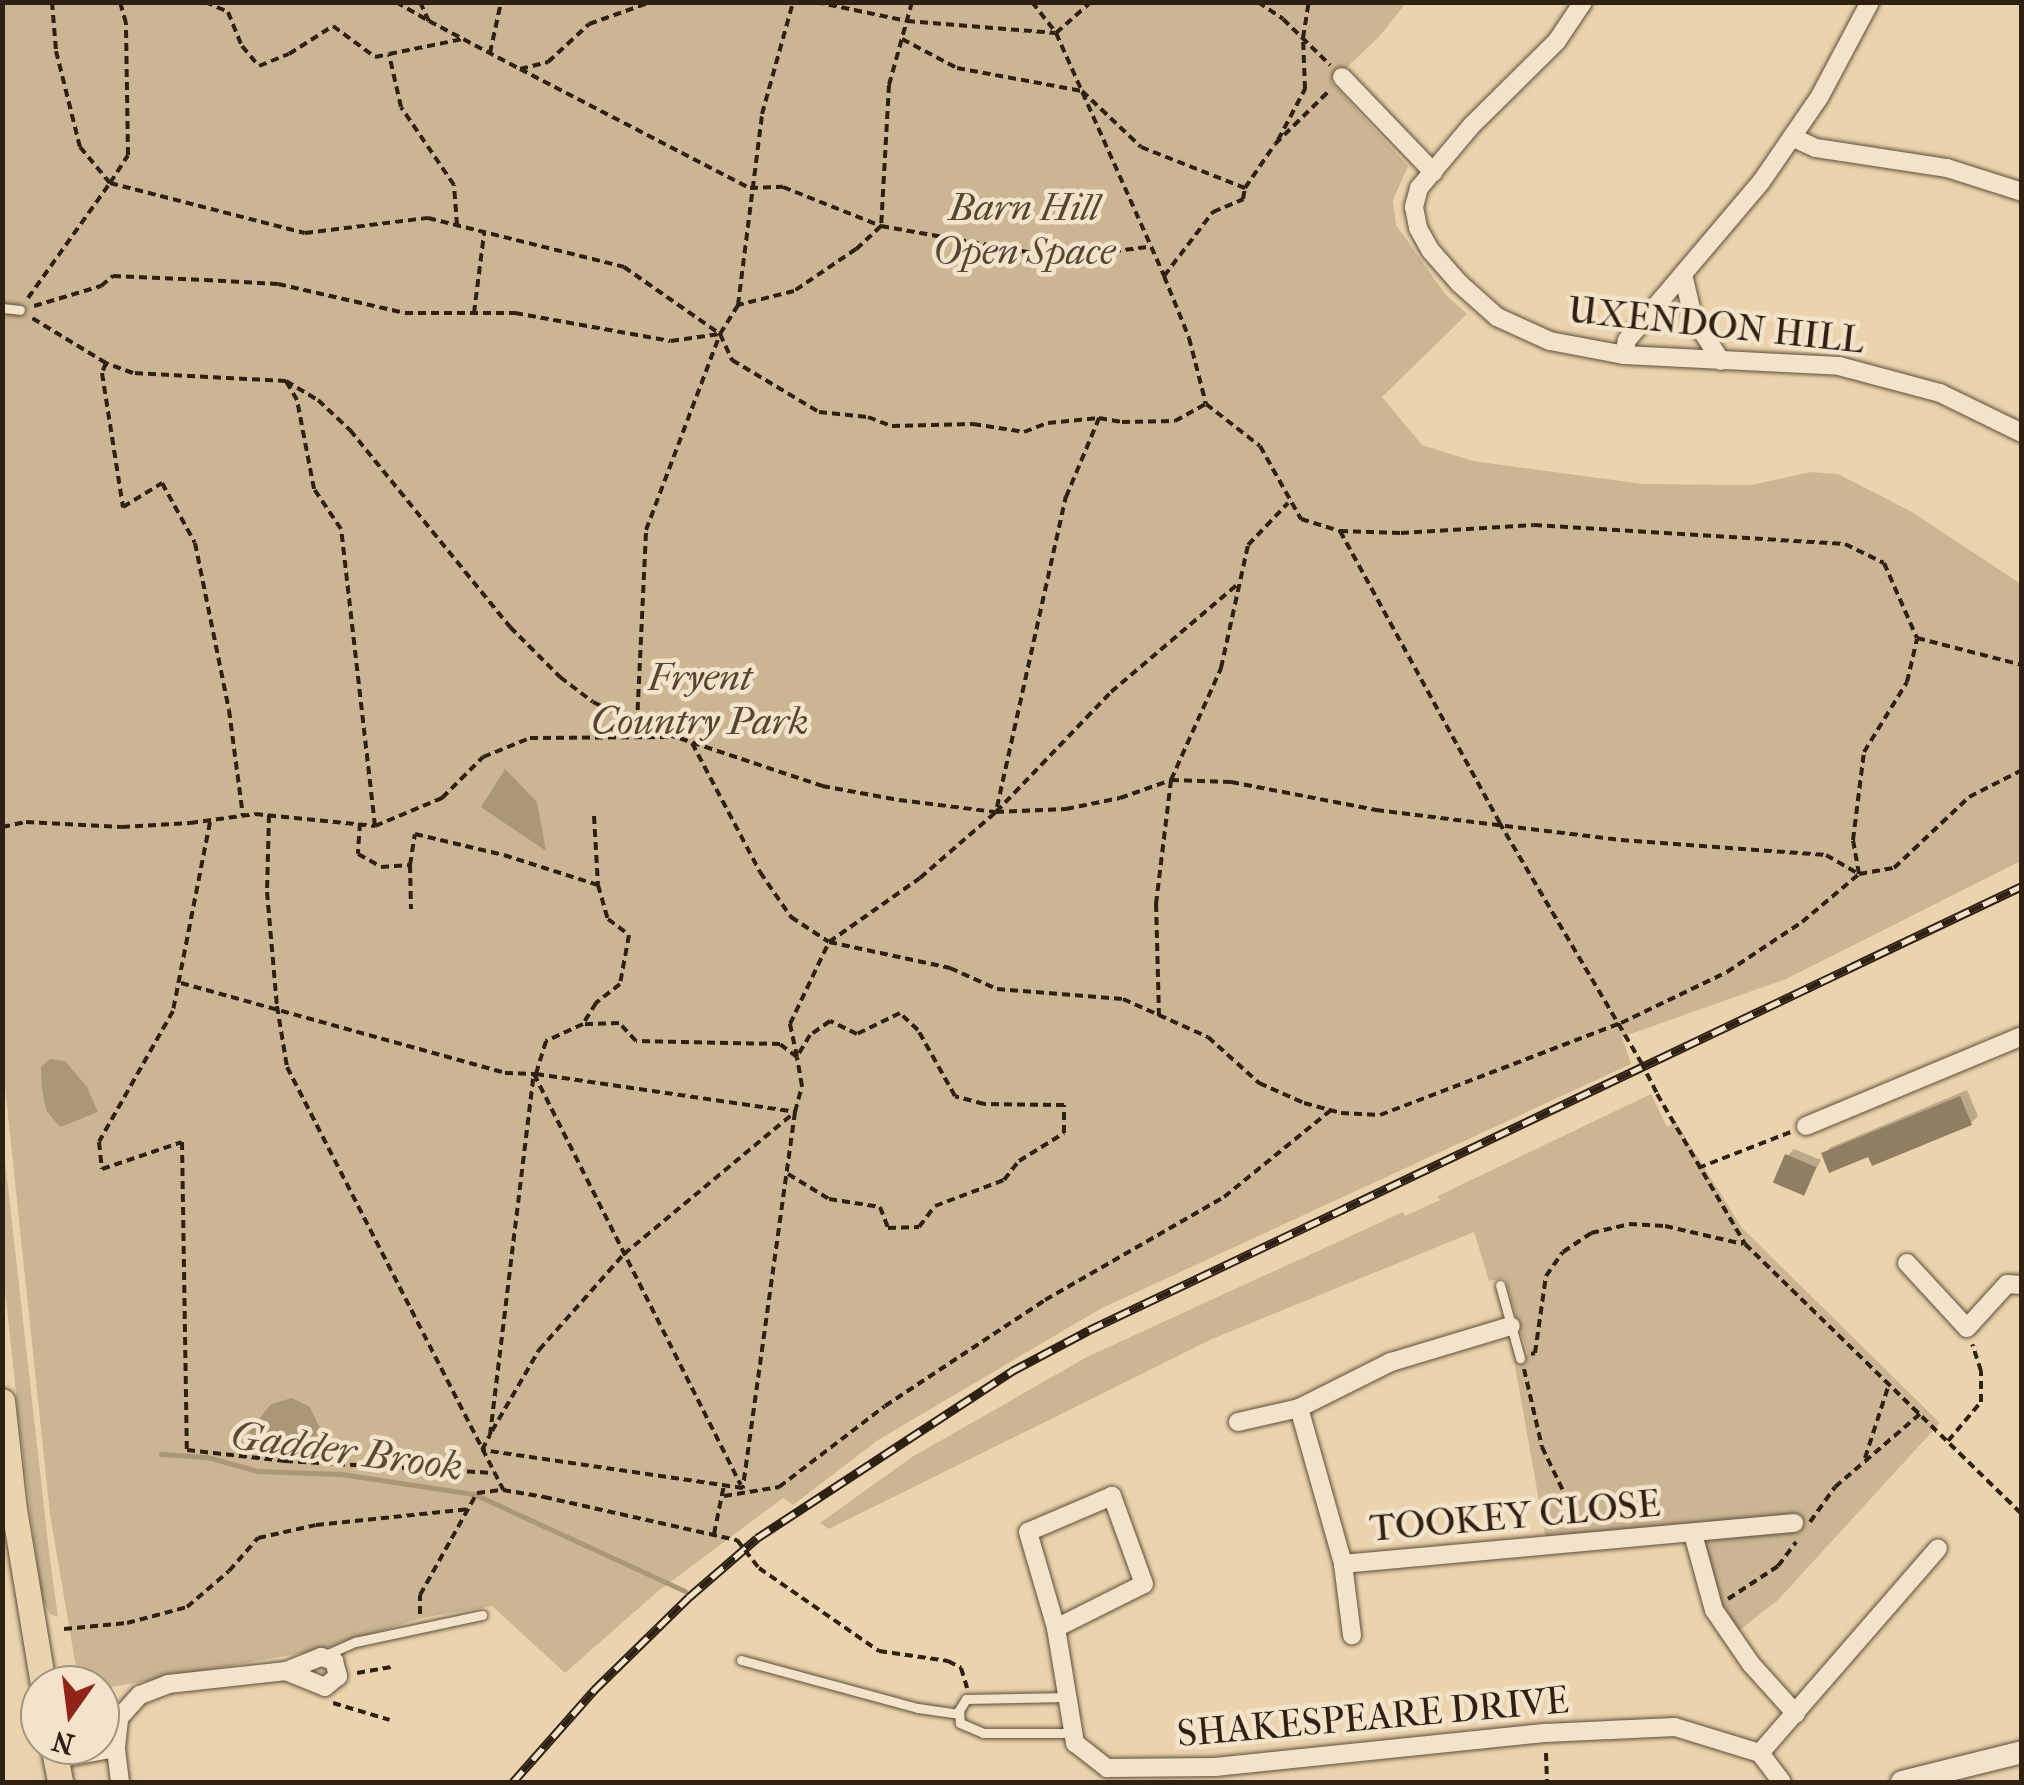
<!DOCTYPE html>
<html>
<head>
<meta charset="utf-8">
<style>
	body { margin:0 }
	#map { position:relative; width:2024px; height:1785px; overflow:hidden; background:#ebd4ad; font-family:"IM FELL French Canon",serif }
	div>[style] { position:absolute }
	.green>* { inset:0; background:#cbb593 }
	.water>* { inset:0; background:#ab9778 }
	.shadow>* { inset:0; background:#0003 }
	.stream>* { height:5px; margin:-2.5px; padding:0 2.5px; transform-origin:2.5px; border-radius:2.5px; background:#ab9778 }
	.building>* { inset:0; background:#907e63; transform-origin:0 0 }
	.path>* { height:4px; margin-top:-2px; transform-origin:0; background:repeating-linear-gradient(90deg,#2e2012 0 8px,transparent 0 13px) }
	.roads { filter:drop-shadow(0 0 2px #5d4d39) drop-shadow(0 0 2px #5d4d39) }
	.lane>* { height:9px; margin:-4.5px; padding:0 4.5px; transform-origin:4.5px; border-radius:4.5px; background:#f2e3ca }
	.street>* { height:18px; margin:-9px; padding:0 9px; transform-origin:9px; border-radius:9px; background:#f2e3ca }
	.secondary>* { height:22px; margin:-11px; padding:0 11px; transform-origin:11px; border-radius:11px; background:#f2e3ca }
	.primary>* { height:25px; margin:-12.5px; padding:0 12.5px; transform-origin:12.5px; border-radius:12.5px; background:#ebd4ad }
	.rail>* { height:9px; margin-top:-4.5px; transform-origin:0; background:repeating-linear-gradient(90deg,#f2e3ca 0 15px,#2e2012 0 30px); box-sizing:border-box; border-block:2px solid #2e2012 }
	.path-bridge>* { height:4px; margin-top:-2px; transform-origin:0; background:repeating-linear-gradient(90deg,#2e2012 0 8px,transparent 0 13px) }
	span { translate:-50% -50%; white-space:nowrap; text-align:center; line-height:1.15; -webkit-text-stroke:9px #f2e3ca; paint-order:stroke }
	.park-label { font-size:38px; color:#554532; font-style:italic }
	.street-label { font-size:38px; color:#2e2012 }
	.water-label { font-size:40px; color:#5a4a36; font-style:italic }
	.frame { position:absolute; inset:0; border:5px solid #2e2012; pointer-events:none }
	.north { position:absolute; left:20px; top:1665px; width:100px; height:100px; box-sizing:border-box; background:#f2e3ca; border:2px solid #a49580; border-radius:50%; rotate:194deg; font-size:28px; font-weight:700; line-height:40px; text-align:center; color:#2e2012 }
	.north::after { content:''; display:block; margin:auto; width:35px; height:45px; background:#8f2418; clip-path:polygon(50% 0,100% 100%,50% 72%,0 100%) }
</style>
</head>
<body>
<div id="map">
	<div class="green">
		<div style="clip-path:polygon(3px 3px,1406px 3px,1379px 37px,1331px 82px,1408px 166px,1393px 200px,1396px 225px,1445px 294px,1467px 314px,1382px 397px,1422px 445px,1473px 461px,1643px 484px,1751px 485px,1811px 472px,1838px 474px,1912px 512px,2021px 584px,2021px 861px,1786px 979px,1622px 1037px,1631px 1064px,1100px 1309px,878px 1440px,793px 1505px,783px 1498px,657px 1592px,565px 1673px,492px 1606px,421px 1618px,324px 1649px,100px 1689px,100px 1685px,79px 1685px,50px 1514px,3px 1068px)"></div>
		<div style="clip-path:polygon(1651px 1094px,1667px 1127px,1676px 1122px,1742px 1228px,1940px 1423px,1778px 1600px,1731px 1637px,1692px 1534px,1547px 1546px,1514px 1360px,1528px 1355px,1505px 1278px,1489px 1281px,1474px 1232px,1212px 1339px,829px 1529px,820px 1523px,912px 1457px,1087px 1357px,1403px 1212px,1405px 1216px,1440px 1200px,1438px 1196px)"></div>
		<div style="clip-path:polygon(3px 1142px,49px 1552px,58px 1617px,50px 1614px,42px 1599px,20px 1431px,3px 1271px)"></div>
	</div>
	<div class="water">
		<div style="clip-path:polygon(505px 769px,537px 802px,546px 851px,481px 807px)"></div>
		<div style="clip-path:polygon(50px 1059px,65px 1061px,87px 1087px,98px 1112px,60px 1127px,46px 1110px,42px 1089px,41px 1067px)"></div>
		<div style="clip-path:polygon(292px 1398px,310px 1407px,322px 1433px,285px 1456px,245px 1437px,271px 1404px)"></div>
	</div>
	<div class="shadow">
		<div style="clip-path:polygon(1967px 1090px,1978px 1116px,1971px 1123px,1824px 1154px,1831px 1147px)"></div>
		<div style="clip-path:polygon(1794px 1149px,1821px 1160px,1804px 1192px,1787px 1156px)"></div>
	</div>
	<div class="stream">
		<div style="left:161px;top:1454px;width:46px;rotate:3.7deg"></div>
		<div style="left:207px;top:1457px;width:53px;rotate:15.4deg"></div>
		<div style="left:258px;top:1471px;width:83px;rotate:2.1deg"></div>
		<div style="left:341px;top:1474px;width:134px;rotate:8.6deg"></div>
		<div style="left:474px;top:1494px;width:232px;rotate:24.7deg"></div>
	</div>
	<div class="building">
		<div style="clip-path:polygon(1960px 1096px,1972px 1125px,1872px 1166px,1868px 1157px,1829px 1173px,1821px 1153px)"></div>
		<div style="left:1785px;top:1154px;width:34px;height:31px;rotate:23deg"></div>
	</div>
	<div class="path">
		<div style="left:52px;top:2px;width:49px;rotate:85.3deg"></div>
		<div style="left:56px;top:51px;width:99px;rotate:76deg"></div>
		<div style="left:80px;top:147px;width:47px;rotate:50.2deg"></div>
		<div style="left:110px;top:183px;width:33px;rotate:-57deg"></div>
		<div style="left:128px;top:155px;width:132px;rotate:-90.9deg"></div>
		<div style="left:126px;top:23px;width:22px;rotate:-106deg"></div>
		<div style="left:205px;top:2px;width:25px;rotate:23deg"></div>
		<div style="left:228px;top:12px;width:37px;rotate:68deg"></div>
		<div style="left:242px;top:46px;width:26px;rotate:50deg"></div>
		<div style="left:259px;top:66px;width:32px;rotate:-22deg"></div>
		<div style="left:289px;top:54px;width:52px;rotate:-32.5deg"></div>
		<div style="left:333px;top:26px;width:52px;rotate:36.4deg"></div>
		<div style="left:375px;top:57px;width:14px;rotate:-12deg"></div>
		<div style="left:396px;top:2px;width:38px;rotate:30deg"></div>
		<div style="left:420px;top:2px;width:21px;rotate:65deg"></div>
		<div style="left:429px;top:21px;width:103px;rotate:27.8deg"></div>
		<div style="left:520px;top:69px;width:29px;rotate:-14deg"></div>
		<div style="left:548px;top:62px;width:56px;rotate:-42.8deg"></div>
		<div style="left:589px;top:24px;width:66px;rotate:-19.5deg"></div>
		<div style="left:816px;top:2px;width:93px;rotate:11.8deg"></div>
		<div style="left:907px;top:21px;width:149px;rotate:4.6deg"></div>
		<div style="left:1056px;top:33px;width:47px;rotate:-41.5deg"></div>
		<div style="left:912px;top:2px;width:86px;rotate:105.5deg"></div>
		<div style="left:889px;top:85px;width:141px;rotate:93.2deg"></div>
		<div style="left:881px;top:226px;width:183px;rotate:10.1deg"></div>
		<div style="left:1061px;top:258px;width:87px;rotate:-7.3deg"></div>
		<div style="left:1032px;top:2px;width:39px;rotate:52deg"></div>
		<div style="left:1056px;top:33px;width:266px;rotate:66deg"></div>
		<div style="left:1164px;top:276px;width:67px;rotate:68deg"></div>
		<div style="left:1189px;top:338px;width:68px;rotate:75.6deg"></div>
		<div style="left:1206px;top:404px;width:68px;rotate:37.9deg"></div>
		<div style="left:1260px;top:446px;width:84px;rotate:60.7deg"></div>
		<div style="left:1301px;top:519px;width:41px;rotate:17.1deg"></div>
		<div style="left:1340px;top:531px;width:332px;rotate:61.3deg"></div>
		<div style="left:1499px;top:822px;width:279px;rotate:59.4deg"></div>
		<div style="left:1258px;top:2px;width:30px;rotate:34deg"></div>
		<div style="left:1283px;top:19px;width:66px;rotate:44.4deg"></div>
		<div style="left:902px;top:39px;width:62px;rotate:27.8deg"></div>
		<div style="left:957px;top:68px;width:127px;rotate:10.4deg"></div>
		<div style="left:1082px;top:91px;width:81px;rotate:43.5deg"></div>
		<div style="left:1141px;top:147px;width:112px;rotate:21.5deg"></div>
		<div style="left:490px;top:53px;width:52px;rotate:-77.8deg"></div>
		<div style="left:520px;top:69px;width:259px;rotate:27.4deg"></div>
		<div style="left:750px;top:188px;width:33px;rotate:-2deg"></div>
		<div style="left:783px;top:187px;width:105px;rotate:21.7deg"></div>
		<div style="left:881px;top:226px;width:34px;rotate:137deg"></div>
		<div style="left:856px;top:249px;width:75px;rotate:145.9deg"></div>
		<div style="left:794px;top:291px;width:58px;rotate:166deg"></div>
		<div style="left:1278px;top:140px;width:58px;rotate:-62.1deg"></div>
		<div style="left:1305px;top:89px;width:51px;rotate:-92.2deg"></div>
		<div style="left:1303px;top:38px;width:36px;rotate:-81deg"></div>
		<div style="left:457px;top:225px;width:40px;rotate:-94.3deg"></div>
		<div style="left:454px;top:185px;width:94px;rotate:-124.2deg"></div>
		<div style="left:401px;top:107px;width:54px;rotate:-102.8deg"></div>
		<div style="left:389px;top:54px;width:76px;rotate:-11.5deg"></div>
		<div style="left:1164px;top:276px;width:81px;rotate:-52.6deg"></div>
		<div style="left:1213px;top:212px;width:33px;rotate:-23deg"></div>
		<div style="left:1243px;top:199px;width:11px;rotate:-80deg"></div>
		<div style="left:1245px;top:188px;width:53px;rotate:-55.7deg"></div>
		<div style="left:1275px;top:144px;width:77px;rotate:-44.5deg"></div>
		<div style="left:28px;top:298px;width:141px;rotate:-54.5deg"></div>
		<div style="left:110px;top:183px;width:201px;rotate:14.4deg"></div>
		<div style="left:305px;top:233px;width:124px;rotate:-7deg"></div>
		<div style="left:428px;top:218px;width:202px;rotate:14deg"></div>
		<div style="left:624px;top:267px;width:117px;rotate:34.9deg"></div>
		<div style="left:720px;top:334px;width:29px;rotate:65deg"></div>
		<div style="left:732px;top:360px;width:101px;rotate:30.9deg"></div>
		<div style="left:819px;top:412px;width:49px;rotate:5.8deg"></div>
		<div style="left:868px;top:417px;width:26px;rotate:21deg"></div>
		<div style="left:892px;top:426px;width:81px;rotate:-1.4deg"></div>
		<div style="left:973px;top:424px;width:52px;rotate:8.9deg"></div>
		<div style="left:1024px;top:432px;width:26px;rotate:-21deg"></div>
		<div style="left:1048px;top:423px;width:51px;rotate:-5.6deg"></div>
		<div style="left:1099px;top:418px;width:23px;rotate:10deg"></div>
		<div style="left:1122px;top:422px;width:53px;rotate:-1.1deg"></div>
		<div style="left:1175px;top:421px;width:35px;rotate:-29deg"></div>
		<div style="left:34px;top:306px;width:70px;rotate:-16.6deg"></div>
		<div style="left:101px;top:286px;width:16px;rotate:-40deg"></div>
		<div style="left:113px;top:276px;width:92px;rotate:2.5deg"></div>
		<div style="left:205px;top:280px;width:73px;rotate:3.1deg"></div>
		<div style="left:278px;top:284px;width:130px;rotate:12.9deg"></div>
		<div style="left:405px;top:313px;width:110px"></div>
		<div style="left:515px;top:313px;width:158px;rotate:10.2deg"></div>
		<div style="left:671px;top:341px;width:49px;rotate:-8.1deg"></div>
		<div style="left:474px;top:313px;width:80px;rotate:-82.8deg"></div>
		<div style="left:106px;top:363px;width:11px;rotate:112deg"></div>
		<div style="left:102px;top:373px;width:136px;rotate:81.1deg"></div>
		<div style="left:123px;top:507px;width:46px;rotate:-31.6deg"></div>
		<div style="left:162px;top:483px;width:68px;rotate:61.2deg"></div>
		<div style="left:195px;top:543px;width:170px;rotate:78.5deg"></div>
		<div style="left:229px;top:710px;width:107px;rotate:82.5deg"></div>
		<div style="left:286px;top:381px;width:37px;rotate:31deg"></div>
		<div style="left:318px;top:400px;width:44px;rotate:43.2deg"></div>
		<div style="left:350px;top:430px;width:254px;rotate:50.9deg"></div>
		<div style="left:510px;top:627px;width:71px;rotate:45deg"></div>
		<div style="left:560px;top:677px;width:41px;rotate:37.1deg"></div>
		<div style="left:593px;top:702px;width:55px;rotate:25.6deg"></div>
		<div style="left:643px;top:726px;width:189px;rotate:18.5deg"></div>
		<div style="left:822px;top:786px;width:78px;rotate:10.3deg"></div>
		<div style="left:899px;top:800px;width:98px;rotate:7.1deg"></div>
		<div style="left:996px;top:812px;width:70px;rotate:-2.5deg"></div>
		<div style="left:1066px;top:809px;width:55px;rotate:-11.5deg"></div>
		<div style="left:1120px;top:798px;width:54px;rotate:-19.4deg"></div>
		<div style="left:1171px;top:780px;width:123px;rotate:-65.9deg"></div>
		<div style="left:1221px;top:668px;width:126px;rotate:-77.6deg"></div>
		<div style="left:1248px;top:545px;width:58px;rotate:-46.4deg"></div>
		<div style="left:1340px;top:531px;width:61px;rotate:1.9deg"></div>
		<div style="left:1401px;top:533px;width:133px;rotate:-3.4deg"></div>
		<div style="left:1534px;top:525px;width:312px;rotate:3.5deg"></div>
		<div style="left:1845px;top:544px;width:43px;rotate:26deg"></div>
		<div style="left:1884px;top:563px;width:82px;rotate:66.3deg"></div>
		<div style="left:1917px;top:638px;width:108px;rotate:14.4deg"></div>
		<div style="left:637px;top:723px;width:193px;rotate:-87.3deg"></div>
		<div style="left:646px;top:530px;width:210px;rotate:-69.3deg"></div>
		<div style="left:720px;top:334px;width:34px;rotate:-58deg"></div>
		<div style="left:738px;top:305px;width:193px;rotate:-82.8deg"></div>
		<div style="left:762px;top:114px;width:116px;rotate:-74.5deg"></div>
		<div style="left:692px;top:743px;width:146px;rotate:62.2deg"></div>
		<div style="left:760px;top:872px;width:55px;rotate:55.4deg"></div>
		<div style="left:791px;top:917px;width:45px;rotate:33.3deg"></div>
		<div style="left:829px;top:942px;width:111px;rotate:-35.1deg"></div>
		<div style="left:920px;top:878px;width:101px;rotate:-41deg"></div>
		<div style="left:996px;top:812px;width:166px;rotate:-46.2deg"></div>
		<div style="left:1111px;top:692px;width:167px;rotate:-40.4deg"></div>
		<div style="left:997px;top:807px;width:318px;rotate:-77.5deg"></div>
		<div style="left:1066px;top:497px;width:86px;rotate:-67.3deg"></div>
		<div style="left:269px;top:815px;width:77px;rotate:91.5deg"></div>
		<div style="left:267px;top:892px;width:114px;rotate:85deg"></div>
		<div style="left:277px;top:1006px;width:62px;rotate:80.7deg"></div>
		<div style="left:287px;top:1067px;width:475px;rotate:62.9deg"></div>
		<div style="left:594px;top:816px;width:69px;rotate:86.7deg"></div>
		<div style="left:210px;top:822px;width:193px;rotate:101.1deg"></div>
		<div style="left:173px;top:1011px;width:150px;rotate:119.5deg"></div>
		<div style="left:99px;top:1142px;width:27px;rotate:84deg"></div>
		<div style="left:102px;top:1169px;width:84px;rotate:-18.6deg"></div>
		<div style="left:182px;top:1142px;width:308px;rotate:89.1deg"></div>
		<div style="left:187px;top:1450px;width:99px;rotate:6.4deg"></div>
		<div style="left:285px;top:1461px;width:209px;rotate:3.3deg"></div>
		<div style="left:360px;top:823px;width:31px;rotate:94deg"></div>
		<div style="left:358px;top:854px;width:26px;rotate:29deg"></div>
		<div style="left:381px;top:867px;width:29px;rotate:-4deg"></div>
		<div style="left:410px;top:865px;width:44px;rotate:88.7deg"></div>
		<div style="left:375px;top:826px;width:73px;rotate:-22.7deg"></div>
		<div style="left:442px;top:798px;width:58px;rotate:-45deg"></div>
		<div style="left:483px;top:757px;width:51px;rotate:-22deg"></div>
		<div style="left:530px;top:738px;width:144px;rotate:-0.4deg"></div>
		<div style="left:2px;top:827px;width:25px;rotate:-12deg"></div>
		<div style="left:26px;top:822px;width:96px;rotate:3deg"></div>
		<div style="left:122px;top:827px;width:68px;rotate:-3.4deg"></div>
		<div style="left:190px;top:823px;width:66px;rotate:-7.9deg"></div>
		<div style="left:255px;top:814px;width:121px;rotate:5.7deg"></div>
		<div style="left:375px;top:826px;width:299px;rotate:-96.5deg"></div>
		<div style="left:341px;top:529px;width:48px;rotate:-124deg"></div>
		<div style="left:314px;top:489px;width:91px;rotate:-100.8deg"></div>
		<div style="left:297px;top:400px;width:22px;rotate:-120deg"></div>
		<div style="left:286px;top:381px;width:153px;rotate:-177deg"></div>
		<div style="left:133px;top:373px;width:29px;rotate:-160deg"></div>
		<div style="left:106px;top:363px;width:87px;rotate:-148.7deg"></div>
		<div style="left:410px;top:865px;width:31px;rotate:-81deg"></div>
		<div style="left:415px;top:834px;width:91px;rotate:13.3deg"></div>
		<div style="left:504px;top:855px;width:99px;rotate:17.7deg"></div>
		<div style="left:598px;top:885px;width:35px;rotate:74deg"></div>
		<div style="left:608px;top:919px;width:26px;rotate:37deg"></div>
		<div style="left:629px;top:935px;width:50px;rotate:100.4deg"></div>
		<div style="left:620px;top:984px;width:31px;rotate:142deg"></div>
		<div style="left:596px;top:1003px;width:25px;rotate:122deg"></div>
		<div style="left:583px;top:1024px;width:41px;rotate:155.3deg"></div>
		<div style="left:546px;top:1041px;width:34px;rotate:107deg"></div>
		<div style="left:1859px;top:874px;width:35px;rotate:-100deg"></div>
		<div style="left:1853px;top:840px;width:89px;rotate:-82.9deg"></div>
		<div style="left:1864px;top:752px;width:82px;rotate:-58.4deg"></div>
		<div style="left:1907px;top:682px;width:44px;rotate:-76.9deg"></div>
		<div style="left:181px;top:983px;width:336px;rotate:15.5deg"></div>
		<div style="left:505px;top:1073px;width:29px;rotate:2deg"></div>
		<div style="left:534px;top:1074px;width:2px"></div>
		<div style="left:536px;top:1074px;width:262px;rotate:8.3deg"></div>
		<div style="left:795px;top:1112px;width:380px;rotate:97.9deg"></div>
		<div style="left:743px;top:1488px;width:264px;rotate:-171.7deg"></div>
		<div style="left:482px;top:1450px;width:17px;rotate:-62deg"></div>
		<div style="left:490px;top:1435px;width:364px;rotate:-83.1deg"></div>
		<div style="left:1159px;top:1016px;width:112px;rotate:-91.5deg"></div>
		<div style="left:1156px;top:904px;width:125px;rotate:-83.1deg"></div>
		<div style="left:1171px;top:780px;width:60px;rotate:1.9deg"></div>
		<div style="left:1231px;top:782px;width:148px;rotate:10.9deg"></div>
		<div style="left:1376px;top:810px;width:247px;rotate:7deg"></div>
		<div style="left:1621px;top:840px;width:206px;rotate:4.2deg"></div>
		<div style="left:1826px;top:855px;width:38px;rotate:30deg"></div>
		<div style="left:797px;top:1057px;width:34px;rotate:-102deg"></div>
		<div style="left:790px;top:1024px;width:91px;rotate:-64.6deg"></div>
		<div style="left:829px;top:942px;width:124px;rotate:12.1deg"></div>
		<div style="left:950px;top:968px;width:51px;rotate:24.1deg"></div>
		<div style="left:997px;top:989px;width:126px;rotate:4.5deg"></div>
		<div style="left:1123px;top:999px;width:93px;rotate:24.1deg"></div>
		<div style="left:1208px;top:1037px;width:69px;rotate:42deg"></div>
		<div style="left:1259px;top:1083px;width:49px;rotate:24deg"></div>
		<div style="left:1304px;top:1103px;width:38px;rotate:15deg"></div>
		<div style="left:1341px;top:1113px;width:39px;rotate:3deg"></div>
		<div style="left:1380px;top:1115px;width:258px;rotate:-20.9deg"></div>
		<div style="left:1621px;top:1023px;width:118px;rotate:-25.7deg"></div>
		<div style="left:1727px;top:972px;width:90px;rotate:-33.7deg"></div>
		<div style="left:1802px;top:922px;width:75px;rotate:-40.1deg"></div>
		<div style="left:1859px;top:874px;width:36px;rotate:-10deg"></div>
		<div style="left:1894px;top:868px;width:103px;rotate:-43.4deg"></div>
		<div style="left:1969px;top:797px;width:59px;rotate:-27deg"></div>
		<div style="left:534px;top:1074px;width:460px;rotate:63.3deg"></div>
		<div style="left:1657px;top:1094px;width:174px;rotate:59.6deg"></div>
		<div style="left:1745px;top:1244px;width:387px;rotate:44.3deg"></div>
		<div style="left:1698px;top:1168px;width:100px;rotate:-21.2deg"></div>
		<div style="left:788px;top:1174px;width:48px;rotate:31.4deg"></div>
		<div style="left:829px;top:1199px;width:52px;rotate:8.9deg"></div>
		<div style="left:880px;top:1207px;width:22px;rotate:69deg"></div>
		<div style="left:888px;top:1228px;width:31px;rotate:-2deg"></div>
		<div style="left:919px;top:1227px;width:26px;rotate:-53deg"></div>
		<div style="left:935px;top:1206px;width:74px;rotate:-20.6deg"></div>
		<div style="left:1004px;top:1180px;width:24px;rotate:-52deg"></div>
		<div style="left:1019px;top:1161px;width:53px;rotate:-31.9deg"></div>
		<div style="left:1064px;top:1133px;width:28px;rotate:-90deg"></div>
		<div style="left:1064px;top:1105px;width:80px;rotate:-179.3deg"></div>
		<div style="left:984px;top:1104px;width:30px;rotate:-165deg"></div>
		<div style="left:955px;top:1096px;width:76px;rotate:-119.3deg"></div>
		<div style="left:918px;top:1030px;width:25px;rotate:-137deg"></div>
		<div style="left:900px;top:1013px;width:48px;rotate:154deg"></div>
		<div style="left:857px;top:1034px;width:30px;rotate:-154deg"></div>
		<div style="left:830px;top:1021px;width:24px;rotate:145deg"></div>
		<div style="left:810px;top:1035px;width:26px;rotate:121deg"></div>
		<div style="left:1531px;top:1354px;width:4px;rotate:-14deg"></div>
		<div style="left:1535px;top:1353px;width:78px;rotate:-81.9deg"></div>
		<div style="left:1546px;top:1276px;width:29px;rotate:-55deg"></div>
		<div style="left:1563px;top:1252px;width:34px;rotate:-34deg"></div>
		<div style="left:1591px;top:1233px;width:39px;rotate:-13deg"></div>
		<div style="left:1629px;top:1224px;width:36px;rotate:3deg"></div>
		<div style="left:1665px;top:1226px;width:80px;rotate:13deg"></div>
		<div style="left:1524px;top:1369px;width:80px;rotate:77deg"></div>
		<div style="left:1542px;top:1447px;width:85px;rotate:64.3deg"></div>
		<div style="left:492px;top:1431px;width:94px;rotate:-59.9deg"></div>
		<div style="left:539px;top:1350px;width:128px;rotate:-48.5deg"></div>
		<div style="left:624px;top:1254px;width:222px;rotate:-39.7deg"></div>
		<div style="left:795px;top:1112px;width:27px;rotate:-75deg"></div>
		<div style="left:802px;top:1086px;width:29px;rotate:-100deg"></div>
		<div style="left:797px;top:1057px;width:21px;rotate:-143deg"></div>
		<div style="left:780px;top:1044px;width:144px;rotate:-178.8deg"></div>
		<div style="left:636px;top:1041px;width:25px;rotate:-133deg"></div>
		<div style="left:619px;top:1023px;width:36px;rotate:178deg"></div>
		<div style="left:1948px;top:1441px;width:51px;rotate:-49.8deg"></div>
		<div style="left:1981px;top:1402px;width:31px;rotate:-90deg"></div>
		<div style="left:1981px;top:1371px;width:28px;rotate:-108deg"></div>
		<div style="left:1865px;top:1458px;width:78px;rotate:-72deg"></div>
		<div style="left:724px;top:1496px;width:56px;rotate:-9.3deg"></div>
		<div style="left:779px;top:1487px;width:133px;rotate:-37.4deg"></div>
		<div style="left:885px;top:1406px;width:192px;rotate:-33.5deg"></div>
		<div style="left:1045px;top:1300px;width:207px;rotate:-29.9deg"></div>
		<div style="left:1224px;top:1197px;width:138px;rotate:-39.1deg"></div>
		<div style="left:1810px;top:1522px;width:43px;rotate:-54.5deg"></div>
		<div style="left:1835px;top:1487px;width:112px;rotate:-40.7deg"></div>
		<div style="left:714px;top:1534px;width:50px;rotate:-78.5deg"></div>
		<div style="left:759px;top:1568px;width:146px;rotate:34.7deg"></div>
		<div style="left:879px;top:1651px;width:70px;rotate:8.2deg"></div>
		<div style="left:948px;top:1661px;width:15px;rotate:28deg"></div>
		<div style="left:961px;top:1668px;width:21px;rotate:73deg"></div>
		<div style="left:1728px;top:1599px;width:60px;rotate:-33.4deg"></div>
		<div style="left:1778px;top:1566px;width:30px;rotate:-53deg"></div>
		<div style="left:420px;top:1614px;width:19px;rotate:-90deg"></div>
		<div style="left:420px;top:1595px;width:117px;rotate:-60.8deg"></div>
		<div style="left:477px;top:1493px;width:26px;rotate:-7deg"></div>
		<div style="left:503px;top:1490px;width:42px;rotate:9.7deg"></div>
		<div style="left:544px;top:1497px;width:198px;rotate:12.6deg"></div>
		<div style="left:64px;top:1629px;width:63px;rotate:-5.4deg"></div>
		<div style="left:127px;top:1623px;width:62px;rotate:-14.9deg"></div>
		<div style="left:187px;top:1607px;width:55px;rotate:-40.6deg"></div>
		<div style="left:229px;top:1571px;width:44px;rotate:-48.7deg"></div>
		<div style="left:258px;top:1538px;width:59px;rotate:-12.6deg"></div>
		<div style="left:316px;top:1525px;width:155px;rotate:-5.9deg"></div>
		<div style="left:357px;top:1673px;width:36px;rotate:-10deg"></div>
		<div style="left:333px;top:1703px;width:59px;rotate:16.6deg"></div>
		<div style="left:1546px;top:1753px;width:29px;rotate:88deg"></div>
	</div>
	<div class="roads">
		<div class="lane">
			<div style="left:2px;top:308px;width:18px;rotate:6deg"></div>
			<div style="left:1500px;top:1285px;width:76px;rotate:74.7deg"></div>
			<div style="left:323px;top:1656px;width:35px;rotate:-24deg"></div>
			<div style="left:355px;top:1642px;width:130px;rotate:-12deg"></div>
			<div style="left:741px;top:1660px;width:183px;rotate:15.2deg"></div>
			<div style="left:918px;top:1708px;width:41px;rotate:8.3deg"></div>
			<div style="left:1067px;top:1697px;width:101px;rotate:178.9deg"></div>
			<div style="left:966px;top:1699px;width:13px;rotate:122deg"></div>
			<div style="left:959px;top:1710px;width:13px;rotate:86deg"></div>
			<div style="left:960px;top:1723px;width:25px;rotate:23deg"></div>
			<div style="left:983px;top:1733px;width:91px"></div>
		</div>
		<div class="street">
			<div style="left:1583px;top:2px;width:47px;rotate:123.7deg"></div>
			<div style="left:1557px;top:41px;width:120px;rotate:135.3deg"></div>
			<div style="left:1472px;top:125px;width:82px;rotate:130.1deg"></div>
			<div style="left:1419px;top:188px;width:20px;rotate:105deg"></div>
			<div style="left:1414px;top:207px;width:21px;rotate:79deg"></div>
			<div style="left:1418px;top:228px;width:26px;rotate:61deg"></div>
			<div style="left:1431px;top:251px;width:43px;rotate:48.8deg"></div>
			<div style="left:1459px;top:283px;width:51px;rotate:41.8deg"></div>
			<div style="left:1497px;top:317px;width:58px;rotate:24.4deg"></div>
			<div style="left:1550px;top:341px;width:75px;rotate:10.7deg"></div>
			<div style="left:1624px;top:355px;width:215px;rotate:2.9deg"></div>
			<div style="left:1839px;top:366px;width:105px;rotate:15deg"></div>
			<div style="left:1940px;top:393px;width:91px;rotate:26deg"></div>
			<div style="left:1342px;top:77px;width:132px;rotate:46.2deg"></div>
			<div style="left:1792px;top:137px;width:26px;rotate:25deg"></div>
			<div style="left:1816px;top:148px;width:133px;rotate:8.7deg"></div>
			<div style="left:1947px;top:168px;width:79px;rotate:17.7deg"></div>
			<div style="left:1683px;top:274px;width:44px;rotate:76.9deg"></div>
			<div style="left:1693px;top:317px;width:52px;rotate:57.5deg"></div>
			<div style="left:1624px;top:355px;width:15px;rotate:-79deg"></div>
			<div style="left:1627px;top:340px;width:207px;rotate:-49.7deg"></div>
			<div style="left:1761px;top:182px;width:104px;rotate:-55.5deg"></div>
			<div style="left:1820px;top:96px;width:106px;rotate:-62deg"></div>
			<div style="left:1806px;top:1126px;width:234px;rotate:-22.6deg"></div>
			<div style="left:1907px;top:1263px;width:88px;rotate:47.3deg"></div>
			<div style="left:1967px;top:1328px;width:59px;rotate:-47.7deg"></div>
			<div style="left:2007px;top:1284px;width:15px;rotate:4deg"></div>
			<div style="left:1299px;top:1408px;width:162px;rotate:74.2deg"></div>
			<div style="left:1343px;top:1564px;width:72px;rotate:82.8deg"></div>
			<div style="left:1238px;top:1422px;width:63px;rotate:-12.9deg"></div>
			<div style="left:1299px;top:1408px;width:103px;rotate:-26.6deg"></div>
			<div style="left:1391px;top:1362px;width:125px;rotate:-16.7deg"></div>
			<div style="left:1693px;top:1534px;width:79px;rotate:74.6deg"></div>
			<div style="left:1714px;top:1610px;width:65px;rotate:55.6deg"></div>
			<div style="left:1751px;top:1664px;width:67px;rotate:48deg"></div>
			<div style="left:1343px;top:1564px;width:453px;rotate:-5.2deg"></div>
			<div style="left:1056px;top:1628px;width:98px;rotate:-26.6deg"></div>
			<div style="left:1144px;top:1584px;width:94px;rotate:-110deg"></div>
			<div style="left:1112px;top:1496px;width:91px;rotate:156.8deg"></div>
			<div style="left:1028px;top:1532px;width:100px;rotate:73.7deg"></div>
			<div style="left:1056px;top:1628px;width:117px;rotate:80.6deg"></div>
			<div style="left:1075px;top:1743px;width:41px;rotate:38deg"></div>
			<div style="left:1107px;top:1768px;width:108px;rotate:-0.5deg"></div>
			<div style="left:1215px;top:1767px;width:333px;rotate:-5.9deg"></div>
			<div style="left:1546px;top:1733px;width:129px;rotate:-2.7deg"></div>
			<div style="left:1675px;top:1727px;width:89px;rotate:17deg"></div>
			<div style="left:1760px;top:1753px;width:36px;rotate:53deg"></div>
			<div style="left:1760px;top:1753px;width:271px;rotate:-49deg"></div>
			<div style="left:56px;top:1759px;width:61px;rotate:-10.4deg"></div>
			<div style="left:120px;top:1782px;width:34px;rotate:-97deg"></div>
			<div style="left:116px;top:1748px;width:30px;rotate:-84deg"></div>
			<div style="left:119px;top:1718px;width:31px;rotate:-48deg"></div>
			<div style="left:140px;top:1695px;width:30px;rotate:-21deg"></div>
			<div style="left:168px;top:1684px;width:119px;rotate:-6.3deg"></div>
			<div style="left:286px;top:1671px;width:38px;rotate:-22deg"></div>
			<div style="left:321px;top:1657px;width:14px;rotate:17deg"></div>
			<div style="left:334px;top:1661px;width:16px;rotate:75deg"></div>
			<div style="left:338px;top:1676px;width:17px;rotate:140deg"></div>
			<div style="left:325px;top:1687px;width:42px;rotate:-157.7deg"></div>
		</div>
		<div class="secondary">
			<div style="left:1902px;top:1782px;width:124px;rotate:-14deg"></div>
		</div>
		<div class="primary">
			<div style="left:2px;top:1401px;width:109px;rotate:83.7deg"></div>
			<div style="left:14px;top:1509px;width:178px;rotate:80.6deg"></div>
			<div style="left:53px;top:1745px;width:38px;rotate:79deg"></div>
		</div>
	</div>
	<div class="rail">
		<div style="left:513px;top:1782px;width:123px;rotate:-48.6deg"></div>
		<div style="left:594px;top:1690px;width:133px;rotate:-44.4deg"></div>
		<div style="left:689px;top:1597px;width:90px;rotate:-40.9deg"></div>
		<div style="left:757px;top:1538px;width:305px;rotate:-33.2deg"></div>
		<div style="left:1012px;top:1371px;width:87px;rotate:-28deg"></div>
		<div style="left:1089px;top:1330px;width:1033px;rotate:-25.45deg"></div>
	</div>
	<div class="path-bridge">
		<div style="left:1641px;top:1062px;width:36px;rotate:63deg"></div>
		<div style="left:737px;top:1540px;width:36px;rotate:52deg"></div>
	</div>
	<div class="park-label">
		<span style="left:1024px;top:230px">Barn Hill<br>Open Space</span>
		<span style="left:700px;top:700px">Fryent<br>Country Park</span>
	</div>
	<div class="street-label">
		<span style="left:1716px;top:325px;rotate:6deg">UXENDON HILL</span>
		<span style="left:1515px;top:1516px;rotate:-5deg">TOOKEY CLOSE</span>
		<span style="left:1373px;top:1717px;rotate:-5deg">SHAKESPEARE DRIVE</span>
	</div>
	<div class="water-label">
		<span style="left:347px;top:1451px;rotate:8deg">Gadder Brook</span>
	</div>
	<div class="frame"></div>
	<div class="north">N</div>
</div>
</body>
</html>
